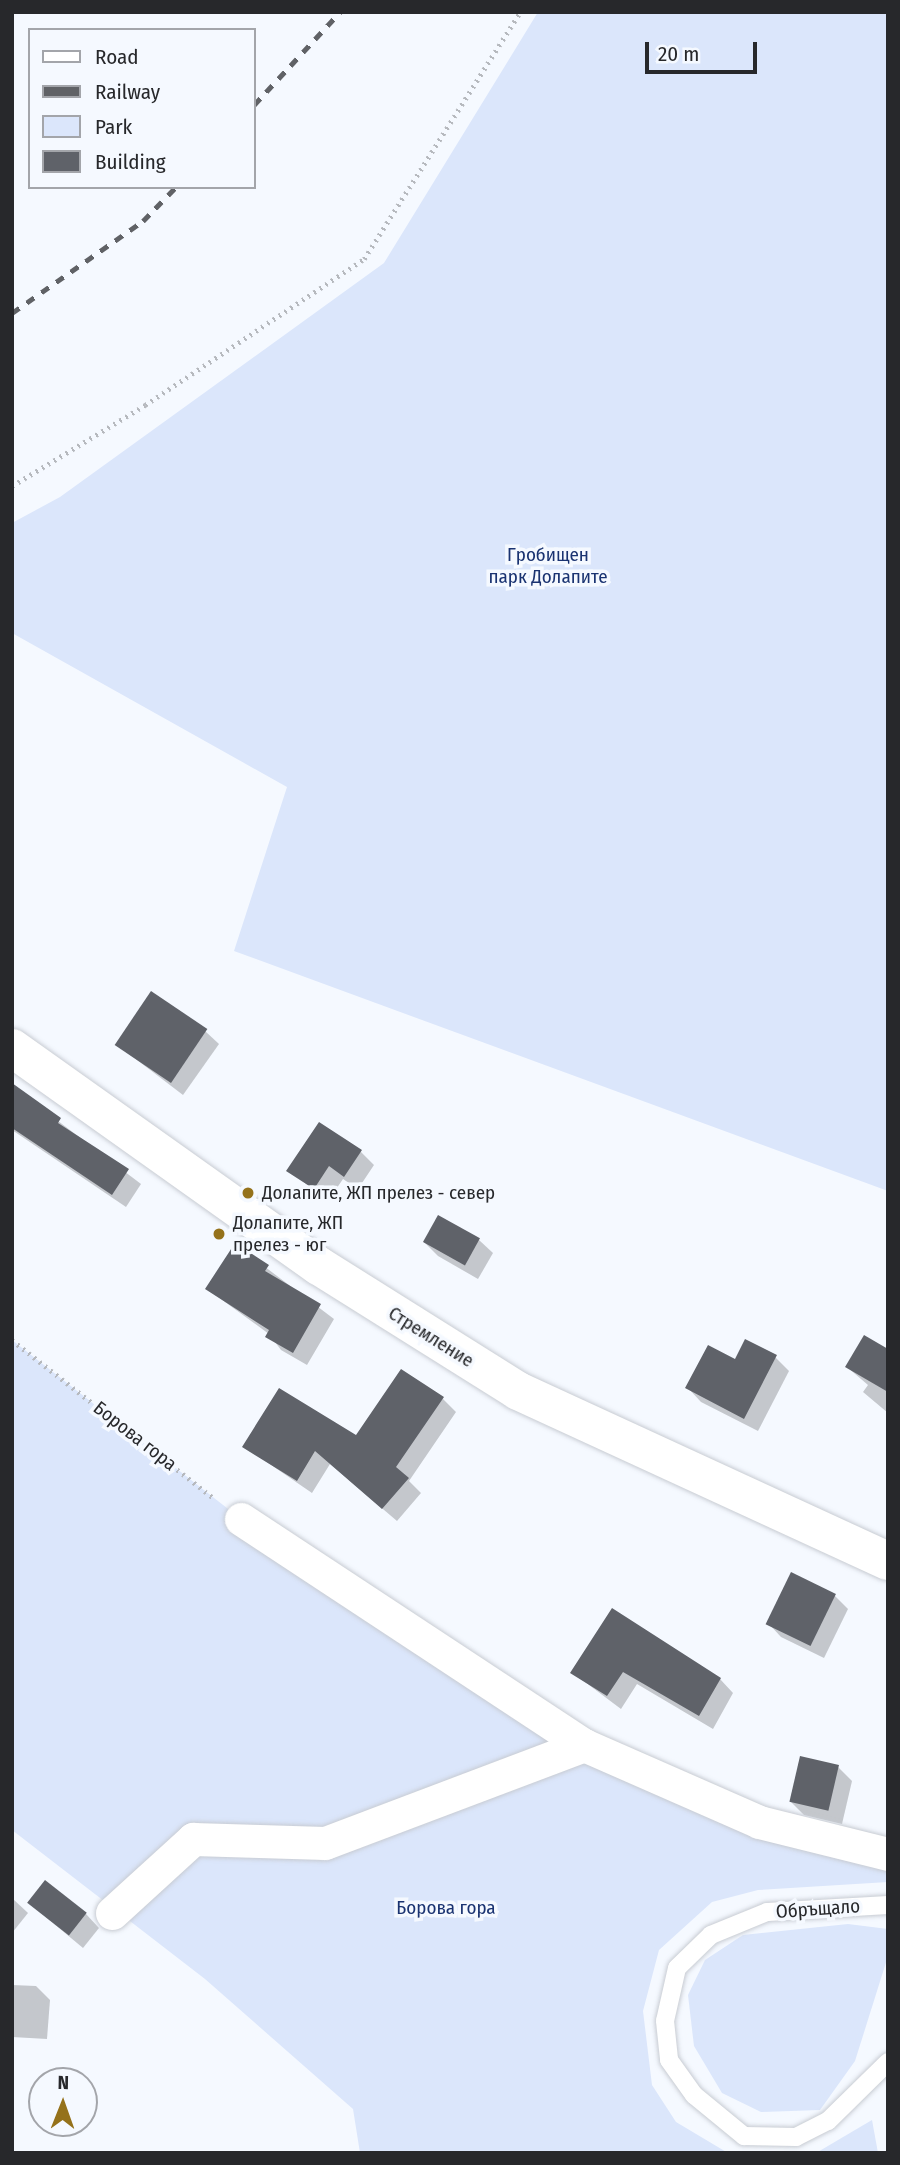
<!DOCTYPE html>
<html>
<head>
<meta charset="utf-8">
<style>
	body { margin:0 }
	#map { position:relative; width:900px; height:2165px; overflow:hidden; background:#f5f9ff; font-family:"Fira Sans Condensed",sans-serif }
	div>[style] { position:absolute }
	.green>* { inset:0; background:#dbe6fb }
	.shadow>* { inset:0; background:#0003 }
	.building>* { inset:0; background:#5f6269; transform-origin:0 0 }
	.path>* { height:4.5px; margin-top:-2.25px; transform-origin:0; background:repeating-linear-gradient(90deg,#b6b9be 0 2px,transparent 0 7px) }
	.roads { filter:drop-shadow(0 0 2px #c8ccd3) drop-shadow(0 0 2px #c8ccd3) }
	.service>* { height:18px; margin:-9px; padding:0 9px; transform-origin:9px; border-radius:9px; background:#fff }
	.minor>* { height:33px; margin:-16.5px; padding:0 16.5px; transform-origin:16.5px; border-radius:16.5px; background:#fff }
	.tertiary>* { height:38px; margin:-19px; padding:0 19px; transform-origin:19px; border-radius:19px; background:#fff }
	.rail>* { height:5px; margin-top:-2.5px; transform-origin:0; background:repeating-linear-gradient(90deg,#606266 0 9px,transparent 0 18px) }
	.dots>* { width:19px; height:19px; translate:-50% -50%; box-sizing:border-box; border:4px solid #f5f9ff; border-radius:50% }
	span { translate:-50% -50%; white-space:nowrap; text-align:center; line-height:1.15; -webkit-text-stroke:7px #f5f9ff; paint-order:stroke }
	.park-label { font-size:19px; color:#1a3371 }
	.poi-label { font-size:19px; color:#27282b }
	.left { translate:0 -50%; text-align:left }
	.street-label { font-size:19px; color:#27282b }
	.frame { position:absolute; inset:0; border:14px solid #27282b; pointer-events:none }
	.legend { position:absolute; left:28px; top:28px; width:228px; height:161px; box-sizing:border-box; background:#f5f9ff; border:2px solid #a3a5aa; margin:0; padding:9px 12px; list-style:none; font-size:21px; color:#27282b }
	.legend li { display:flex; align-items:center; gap:14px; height:35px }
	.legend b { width:35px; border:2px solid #a3a5aa }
	.north { position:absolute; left:28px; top:2067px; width:70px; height:70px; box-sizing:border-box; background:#f5f9ff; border:2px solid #a3a5aa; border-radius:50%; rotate:1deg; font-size:19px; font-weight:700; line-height:28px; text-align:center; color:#27282b }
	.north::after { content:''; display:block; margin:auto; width:24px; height:32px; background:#95721b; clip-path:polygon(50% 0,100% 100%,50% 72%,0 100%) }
	.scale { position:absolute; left:645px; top:42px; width:112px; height:32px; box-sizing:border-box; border:4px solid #27282b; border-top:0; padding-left:9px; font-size:21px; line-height:24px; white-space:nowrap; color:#27282b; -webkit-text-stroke:5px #f5f9ff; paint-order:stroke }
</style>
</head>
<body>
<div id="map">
	<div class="green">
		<div style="clip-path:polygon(538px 12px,888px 12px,888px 1191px,234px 951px,287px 787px,12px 633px,12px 523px,60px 497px,384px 263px)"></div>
		<div style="clip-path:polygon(12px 1340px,241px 1519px,584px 1745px,888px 1854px,888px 1882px,758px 1890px,712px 1902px,659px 1950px,643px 2011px,652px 2085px,676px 2122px,728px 2153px,360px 2153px,353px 2109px,205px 1979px,12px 1830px)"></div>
		<div style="clip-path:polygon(848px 1924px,888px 1929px,888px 1956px,855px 2061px,820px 2110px,761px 2112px,722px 2093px,694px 2046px,688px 1995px,705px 1960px,743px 1935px)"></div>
		<div style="clip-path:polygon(872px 2120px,878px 2153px,816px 2153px)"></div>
	</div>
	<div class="shadow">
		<div style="clip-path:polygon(205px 1031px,219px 1044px,183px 1095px,116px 1044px)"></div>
		<div style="clip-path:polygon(12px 1086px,141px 1184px,126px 1207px,12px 1130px)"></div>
		<div style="clip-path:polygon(361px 1152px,374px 1165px,358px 1189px,343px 1179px,328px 1201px,288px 1170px)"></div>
		<div style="clip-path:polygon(439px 1217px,479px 1240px,493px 1253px,478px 1279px,438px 1256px,424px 1242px)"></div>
		<div style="clip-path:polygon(236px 1245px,334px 1319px,307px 1365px,281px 1350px,269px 1334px,207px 1289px)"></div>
		<div style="clip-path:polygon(888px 1351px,888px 1413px,863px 1392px,868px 1385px,847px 1367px)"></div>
		<div style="clip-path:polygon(775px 1357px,789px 1371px,758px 1431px,701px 1402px,688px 1388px,736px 1361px)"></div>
		<div style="clip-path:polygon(443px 1399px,456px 1412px,409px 1481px,421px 1493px,397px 1521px,330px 1464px,312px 1493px,245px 1447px,357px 1437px)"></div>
		<div style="clip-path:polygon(834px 1595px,848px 1609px,824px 1658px,781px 1637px,768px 1623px)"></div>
		<div style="clip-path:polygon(612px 1610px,720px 1679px,733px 1693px,713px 1729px,637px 1684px,621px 1709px,573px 1673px)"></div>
		<div style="clip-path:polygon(838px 1767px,852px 1781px,842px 1824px,804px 1815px,790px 1801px)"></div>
		<div style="clip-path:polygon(12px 1898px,28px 1913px,12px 1933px)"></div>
		<div style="clip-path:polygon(29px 1903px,86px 1914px,99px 1928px,83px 1948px)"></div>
		<div style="clip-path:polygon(12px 1985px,36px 1986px,50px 2000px,47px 2039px,12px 2037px)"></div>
	</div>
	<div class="building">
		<div style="left:151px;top:991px;width:68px;height:65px;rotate:34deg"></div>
		<div style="clip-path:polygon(12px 1083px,61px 1118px,58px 1123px,129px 1169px,112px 1195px,12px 1128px)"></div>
		<div style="clip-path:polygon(319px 1122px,362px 1150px,344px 1177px,329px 1166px,314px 1189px,286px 1171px)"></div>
		<div style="left:438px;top:1215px;width:48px;height:31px;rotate:29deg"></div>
		<div style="clip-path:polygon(235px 1243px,269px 1265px,265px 1271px,321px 1304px,293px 1353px,265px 1337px,269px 1330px,205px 1289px)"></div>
		<div style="clip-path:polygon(864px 1335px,888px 1349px,888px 1392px,845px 1367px)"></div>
		<div style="clip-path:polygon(745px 1339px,777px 1355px,744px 1419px,685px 1388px,708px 1345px,735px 1359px)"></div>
		<div style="clip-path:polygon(401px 1369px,444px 1397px,396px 1467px,409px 1478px,382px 1509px,315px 1451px,297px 1481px,242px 1447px,279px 1388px,356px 1435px)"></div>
		<div style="left:791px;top:1572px;width:50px;height:58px;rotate:26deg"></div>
		<div style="clip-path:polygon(612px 1608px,721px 1678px,699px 1716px,623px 1672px,607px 1696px,570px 1673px)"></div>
		<div style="left:800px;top:1756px;width:40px;height:47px;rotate:13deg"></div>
		<div style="left:45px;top:1880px;width:53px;height:29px;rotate:38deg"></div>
	</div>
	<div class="path">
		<div style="left:12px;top:486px;width:156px;rotate:-31.3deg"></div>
		<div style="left:145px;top:405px;width:263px;rotate:-33.7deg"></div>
		<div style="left:364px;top:259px;width:292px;rotate:-57.7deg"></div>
		<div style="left:12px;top:1340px;width:258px;rotate:38.1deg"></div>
	</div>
	<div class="roads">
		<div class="service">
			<div style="left:888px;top:1905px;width:121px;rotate:176.7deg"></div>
			<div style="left:767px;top:1912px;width:61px;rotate:157.7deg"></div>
			<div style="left:711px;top:1935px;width:47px;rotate:135.9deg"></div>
			<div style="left:677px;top:1968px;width:54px;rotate:102.8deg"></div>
			<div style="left:665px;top:2021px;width:39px;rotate:84deg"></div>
			<div style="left:669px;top:2060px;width:43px;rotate:54.5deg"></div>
			<div style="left:694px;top:2095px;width:65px;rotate:39.4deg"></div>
			<div style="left:744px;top:2136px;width:52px;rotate:1.1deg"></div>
			<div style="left:796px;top:2137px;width:36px;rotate:-27deg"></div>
			<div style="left:828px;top:2121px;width:84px;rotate:-44.5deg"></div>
		</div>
		<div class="minor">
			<div style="left:241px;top:1519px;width:411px;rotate:33.4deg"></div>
			<div style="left:584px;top:1745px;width:191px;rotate:23.7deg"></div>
			<div style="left:759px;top:1822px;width:133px;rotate:13.9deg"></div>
			<div style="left:112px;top:1913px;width:110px;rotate:-42.4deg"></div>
			<div style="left:193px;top:1839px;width:132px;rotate:1.7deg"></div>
			<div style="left:325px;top:1843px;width:277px;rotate:-20.7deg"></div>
		</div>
		<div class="tertiary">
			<div style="left:12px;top:1048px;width:377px;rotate:35.4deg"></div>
			<div style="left:319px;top:1266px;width:235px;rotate:32.1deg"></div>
			<div style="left:518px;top:1391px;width:407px;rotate:24.7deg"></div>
		</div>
	</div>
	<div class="rail">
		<div style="left:254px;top:105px;width:127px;rotate:-47.2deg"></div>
		<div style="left:12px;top:313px;width:160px;rotate:-35.1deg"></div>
		<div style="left:143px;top:221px;width:47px;rotate:-45.9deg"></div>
	</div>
	<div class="dots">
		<div style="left:248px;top:1193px;background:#95721b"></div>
		<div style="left:219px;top:1234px;background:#95721b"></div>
	</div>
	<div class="park-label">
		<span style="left:548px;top:566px">Гробищен<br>парк Долапите</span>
		<span style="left:446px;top:1908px">Борова гора</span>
	</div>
	<div class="poi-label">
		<span class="left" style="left:262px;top:1193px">Долапите, ЖП прелез - север</span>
		<span class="left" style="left:233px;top:1234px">Долапите, ЖП<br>прелез - юг</span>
	</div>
	<div class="street-label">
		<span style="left:431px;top:1337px;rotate:32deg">Стремление</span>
		<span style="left:135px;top:1436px;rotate:38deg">Борова гора</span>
		<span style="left:818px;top:1909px;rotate:-4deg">Обръщало</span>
	</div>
	<div class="frame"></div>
	<ul class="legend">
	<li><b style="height:9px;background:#fff"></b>Road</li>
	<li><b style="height:9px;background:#606266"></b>Railway</li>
	<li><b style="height:19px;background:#dbe6fb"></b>Park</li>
	<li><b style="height:19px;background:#5f6269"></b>Building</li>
	</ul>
	<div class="north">N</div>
	<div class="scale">20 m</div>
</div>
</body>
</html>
